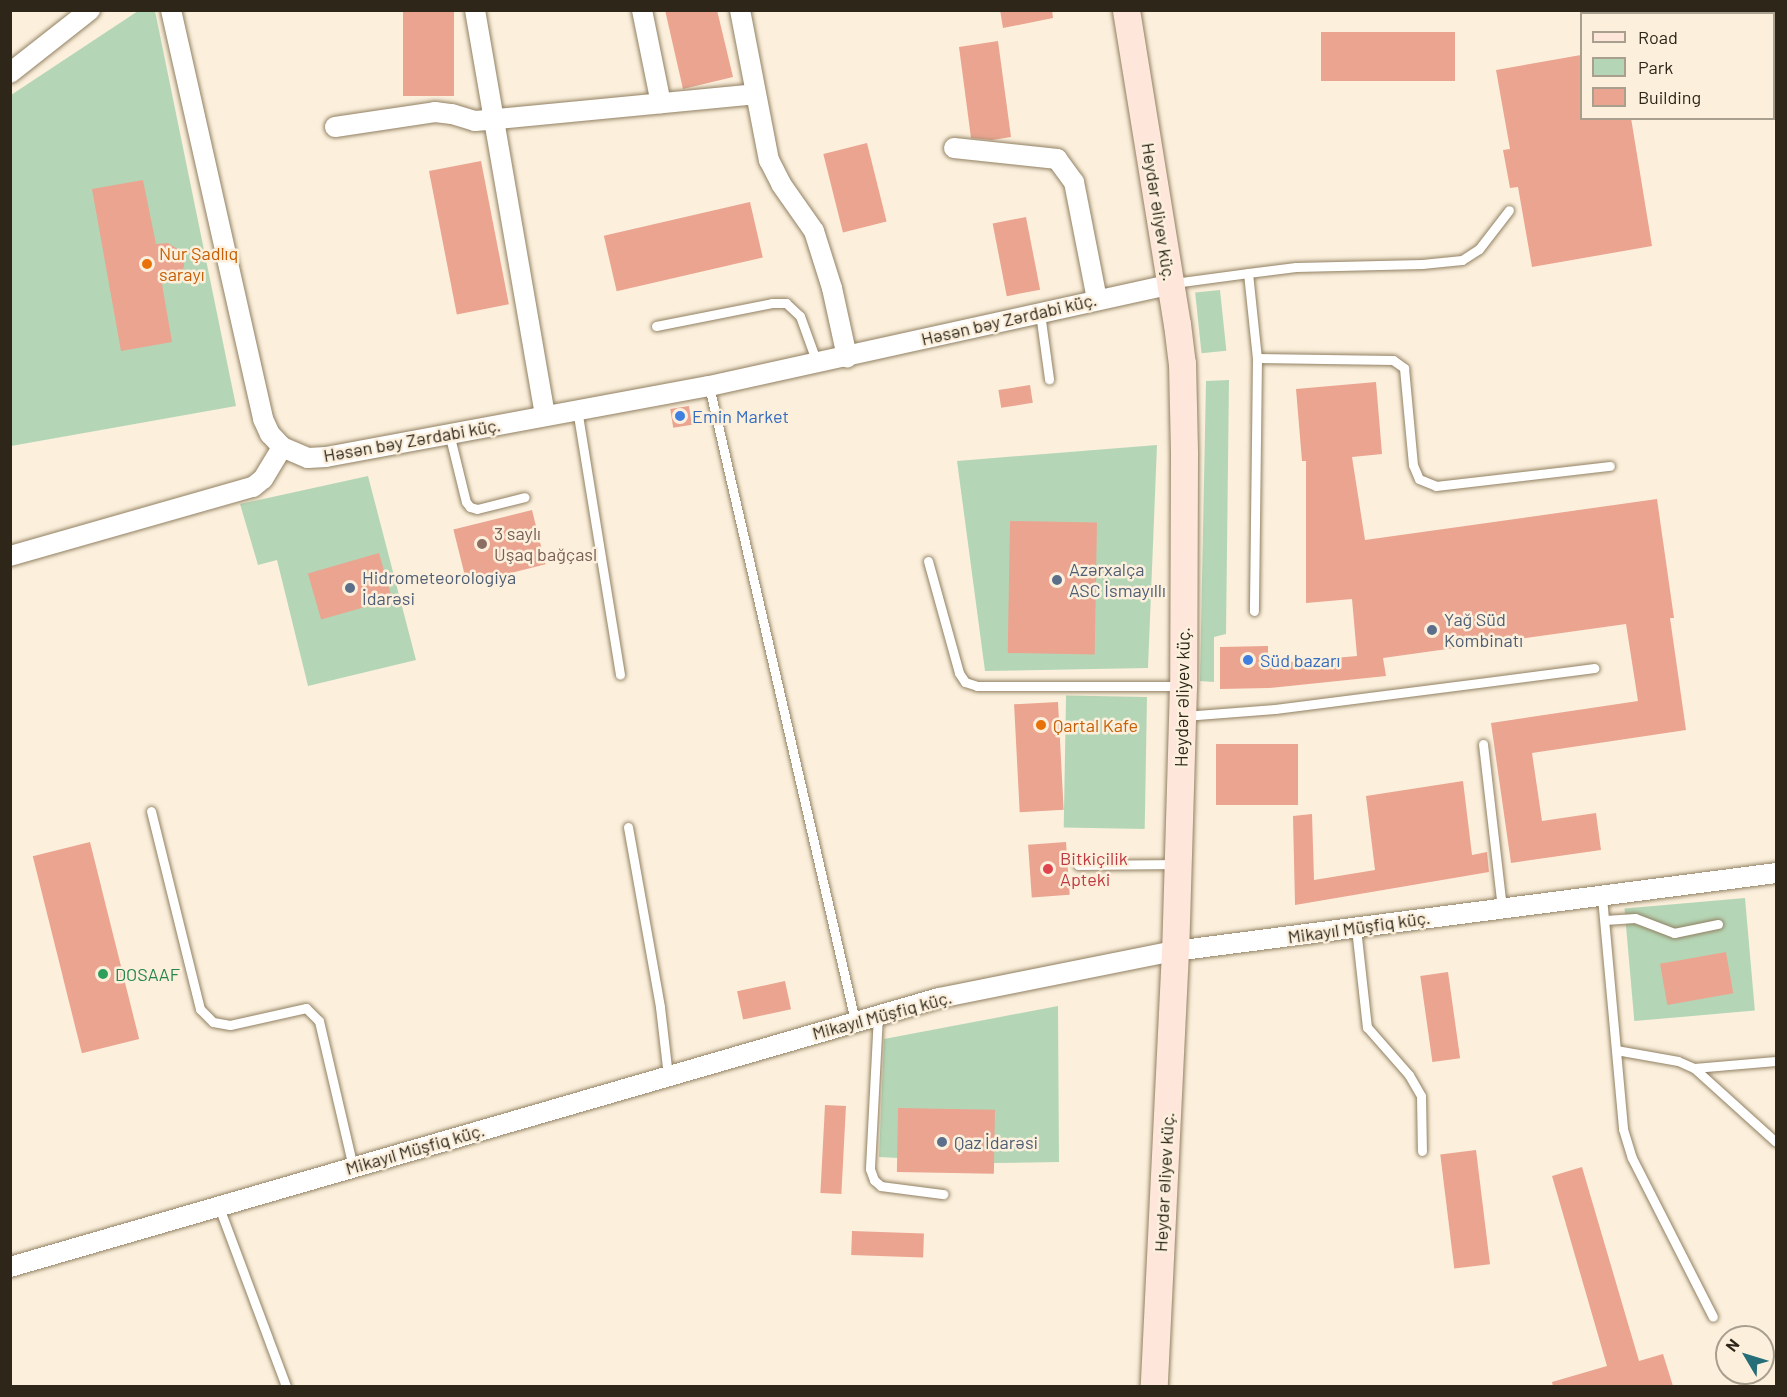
<!DOCTYPE html>
<html>
<head>
<meta charset="utf-8">
<style>
	body { margin:0 }
	#map { position:relative; width:1787px; height:1397px; overflow:hidden; background:#fcf0dd; font-family:Barlow,sans-serif }
	div>[style] { position:absolute }
	.green>* { inset:0; background:#b5d6b6; transform-origin:0 0 }
	.building>* { inset:0; background:#eaa490; transform-origin:0 0 }
	.roads { filter:drop-shadow(0 0 2px #918062) drop-shadow(0 0 2px #918062) }
	.lane>* { height:9px; margin:-4.5px; padding:0 4.5px; transform-origin:4.5px; border-radius:4.5px; background:#fff }
	.street>* { height:20px; margin:-10px; padding:0 10px; transform-origin:10px; border-radius:10px; background:#fff }
	.secondary>* { height:27px; margin:-13.5px; padding:0 13.5px; transform-origin:13.5px; border-radius:13.5px; background:#fee6db }
	.dots>* { width:16px; height:16px; translate:-50% -50%; box-sizing:border-box; border:3px solid #fcf0dd; border-radius:50% }
	span { translate:-50% -50%; white-space:nowrap; text-align:center; line-height:1.15; -webkit-text-stroke:5px #fcf0dd; paint-order:stroke }
	.street-label { font-size:18px; color:#2d2619 }
	.food-label { font-size:18px; color:#c56008 }
	.left { translate:0 -50%; text-align:left }
	.shop-label { font-size:18px; color:#366cbe }
	.education-label { font-size:18px; color:#785e54 }
	.service-label { font-size:18px; color:#4e5e75 }
	.health-label { font-size:18px; color:#be3a42 }
	.leisure-label { font-size:18px; color:#27864d }
	.frame { position:absolute; inset:0; border:12px solid #2d2619; pointer-events:none }
	.legend { position:absolute; left:1580px; top:12px; width:195px; height:108px; box-sizing:border-box; background:#fcf0dd; border:2px solid #a99f8f; margin:0; padding:8px 10px; list-style:none; font-size:18px; color:#2d2619 }
	.legend li { display:flex; align-items:center; gap:12px; height:30px }
	.legend b { width:30px; border:2px solid #a99f8f }
	.north { position:absolute; left:1715px; top:1325px; width:60px; height:60px; box-sizing:border-box; background:#fcf0dd; border:2px solid #a99f8f; border-radius:50%; rotate:308deg; font-size:16px; font-weight:700; line-height:24px; text-align:center; color:#2d2619 }
	.north::after { content:''; display:block; margin:auto; width:21px; height:27px; background:#266f79; clip-path:polygon(50% 0,100% 100%,50% 72%,0 100%) }
</style>
</head>
<body>
<div id="map">
	<div class="green">
		<div style="clip-path:polygon(138px 11px,155px 11px,236px 406px,11px 446px,11px 95px)"></div>
		<div style="left:1220px;top:290px;width:61px;height:25px;rotate:84deg"></div>
		<div style="clip-path:polygon(1229px 380px,1226px 634px,1214px 637px,1214px 682px,1200px 681px,1206px 381px)"></div>
		<div style="clip-path:polygon(1157px 445px,1148px 668px,985px 671px,957px 461px)"></div>
		<div style="clip-path:polygon(368px 476px,416px 660px,308px 686px,277px 560px,258px 565px,240px 504px)"></div>
		<div style="left:1147px;top:697px;width:132px;height:81px;rotate:91deg"></div>
		<div style="left:1745px;top:898px;width:113px;height:121px;rotate:85deg"></div>
		<div style="clip-path:polygon(1058px 1006px,1059px 1162px,994px 1163px,879px 1157px,884px 1039px)"></div>
	</div>
	<div class="building">
		<div style="left:403px;top:10px;width:51px;height:86px"></div>
		<div style="clip-path:polygon(665px 10px,717px 10px,733px 77px,683px 89px)"></div>
		<div style="clip-path:polygon(1000px 10px,1052px 10px,1053px 18px,1003px 28px)"></div>
		<div style="left:1455px;top:32px;width:49px;height:134px;rotate:90deg"></div>
		<div style="clip-path:polygon(998px 41px,1011px 137px,992px 140px,971px 138px,959px 47px)"></div>
		<div style="clip-path:polygon(1581px 55px,1581px 118px,1631px 118px,1652px 246px,1532px 267px,1518px 187px,1510px 188px,1503px 150px,1510px 149px,1496px 70px)"></div>
		<div style="left:867px;top:143px;width:81px;height:45px;rotate:76deg"></div>
		<div style="left:481px;top:161px;width:146px;height:53px;rotate:79deg"></div>
		<div style="clip-path:polygon(143px 180px,156px 244px,168px 243px,179px 250px,184px 257px,184px 267px,176px 279px,162px 284px,172px 342px,121px 351px,92px 189px)"></div>
		<div style="left:750px;top:202px;width:57px;height:150px;rotate:77deg"></div>
		<div style="left:1026px;top:217px;width:74px;height:34px;rotate:79deg"></div>
		<div style="clip-path:polygon(1376px 382px,1382px 454px,1352px 457px,1365px 540px,1657px 499px,1674px 618px,1670px 618px,1686px 730px,1532px 753px,1542px 821px,1596px 813px,1601px 850px,1511px 863px,1491px 723px,1638px 701px,1626px 624px,1383px 658px,1386px 676px,1269px 688px,1220px 689px,1220px 647px,1268px 646px,1268px 664px,1357px 656px,1352px 599px,1306px 603px,1306px 461px,1302px 461px,1296px 389px)"></div>
		<div style="left:1030px;top:385px;width:18px;height:32px;rotate:81deg"></div>
		<div style="left:689px;top:406px;width:19px;height:19px;rotate:81deg"></div>
		<div style="left:532px;top:510px;width:56px;height:81px;rotate:76deg"></div>
		<div style="left:1010px;top:521px;width:87px;height:132px;rotate:1deg"></div>
		<div style="left:379px;top:553px;width:48px;height:74px;rotate:74deg"></div>
		<div style="left:1058px;top:702px;width:108px;height:44px;rotate:87deg"></div>
		<div style="left:1298px;top:744px;width:61px;height:82px;rotate:90deg"></div>
		<div style="clip-path:polygon(1463px 781px,1472px 855px,1487px 852px,1489px 872px,1295px 905px,1293px 816px,1312px 814px,1314px 880px,1375px 870px,1366px 796px)"></div>
		<div style="left:90px;top:842px;width:203px;height:59px;rotate:76deg"></div>
		<div style="left:1066px;top:842px;width:53px;height:38px;rotate:86deg"></div>
		<div style="left:1726px;top:952px;width:42px;height:67px;rotate:80deg"></div>
		<div style="left:1448px;top:972px;width:87px;height:28px;rotate:82deg"></div>
		<div style="left:785px;top:981px;width:29px;height:49px;rotate:78deg"></div>
		<div style="left:825px;top:1105px;width:21px;height:88px;rotate:3deg"></div>
		<div style="left:898px;top:1108px;width:97px;height:64px;rotate:1deg"></div>
		<div style="left:1476px;top:1150px;width:115px;height:36px;rotate:83deg"></div>
		<div style="clip-path:polygon(1582px 1167px,1639px 1361px,1663px 1354px,1673px 1386px,1553px 1386px,1552px 1382px,1607px 1366px,1552px 1176px)"></div>
		<div style="left:852px;top:1231px;width:72px;height:24px;rotate:2deg"></div>
	</div>
	<div class="roads">
		<div class="lane">
			<div style="left:1248px;top:273px;width:48px;rotate:-7.1deg"></div>
			<div style="left:1296px;top:267px;width:126px;rotate:-1.4deg"></div>
			<div style="left:1422px;top:264px;width:40px;rotate:-5.7deg"></div>
			<div style="left:1462px;top:260px;width:20px;rotate:-33deg"></div>
			<div style="left:1479px;top:249px;width:49px;rotate:-52.4deg"></div>
			<div style="left:1174px;top:283px;width:75px;rotate:-7.7deg"></div>
			<div style="left:1248px;top:273px;width:85px;rotate:84deg"></div>
			<div style="left:1257px;top:358px;width:253px;rotate:90.7deg"></div>
			<div style="left:1040px;top:313px;width:67px;rotate:82.2deg"></div>
			<div style="left:656px;top:326px;width:118px;rotate:-11.2deg"></div>
			<div style="left:772px;top:303px;width:14px"></div>
			<div style="left:786px;top:303px;width:19px;rotate:43deg"></div>
			<div style="left:800px;top:316px;width:50px;rotate:70.1deg"></div>
			<div style="left:1257px;top:358px;width:136px;rotate:0.8deg"></div>
			<div style="left:1393px;top:360px;width:14px;rotate:36deg"></div>
			<div style="left:1404px;top:368px;width:97px;rotate:84.7deg"></div>
			<div style="left:1413px;top:465px;width:15px;rotate:67deg"></div>
			<div style="left:1419px;top:479px;width:18px;rotate:22deg"></div>
			<div style="left:1436px;top:486px;width:175px;rotate:-6.6deg"></div>
			<div style="left:709px;top:386px;width:652px;rotate:77.05deg"></div>
			<div style="left:577px;top:409px;width:269px;rotate:80.8deg"></div>
			<div style="left:449px;top:433px;width:71px;rotate:76.2deg"></div>
			<div style="left:466px;top:502px;width:6px;rotate:51deg"></div>
			<div style="left:470px;top:507px;width:7px;rotate:16deg"></div>
			<div style="left:477px;top:509px;width:49px;rotate:-14deg"></div>
			<div style="left:928px;top:561px;width:116px;rotate:74.5deg"></div>
			<div style="left:959px;top:673px;width:11px;rotate:56deg"></div>
			<div style="left:965px;top:682px;width:13px;rotate:18deg"></div>
			<div style="left:977px;top:686px;width:203px"></div>
			<div style="left:1184px;top:716px;width:91px;rotate:-4.4deg"></div>
			<div style="left:1275px;top:709px;width:322px;rotate:-7.3deg"></div>
			<div style="left:1483px;top:744px;width:165px;rotate:83.4deg"></div>
			<div style="left:151px;top:811px;width:204px;rotate:76.1deg"></div>
			<div style="left:200px;top:1009px;width:18px;rotate:45deg"></div>
			<div style="left:213px;top:1022px;width:17px;rotate:10deg"></div>
			<div style="left:230px;top:1025px;width:78px;rotate:-12.6deg"></div>
			<div style="left:306px;top:1008px;width:18px;rotate:45deg"></div>
			<div style="left:319px;top:1021px;width:150px;rotate:76.9deg"></div>
			<div style="left:628px;top:827px;width:183px;rotate:79.9deg"></div>
			<div style="left:660px;top:1007px;width:69px;rotate:83.4deg"></div>
			<div style="left:1078px;top:865px;width:97px;rotate:-0.6deg"></div>
			<div style="left:1602px;top:897px;width:233px;rotate:84.8deg"></div>
			<div style="left:1623px;top:1129px;width:30px;rotate:73deg"></div>
			<div style="left:1632px;top:1158px;width:178px;rotate:63deg"></div>
			<div style="left:1605px;top:920px;width:30px;rotate:-4deg"></div>
			<div style="left:1635px;top:918px;width:42px;rotate:21deg"></div>
			<div style="left:1674px;top:933px;width:45px;rotate:-11.6deg"></div>
			<div style="left:1356px;top:928px;width:100px;rotate:83.7deg"></div>
			<div style="left:1367px;top:1027px;width:64px;rotate:48.8deg"></div>
			<div style="left:1409px;top:1075px;width:24px;rotate:60deg"></div>
			<div style="left:1421px;top:1096px;width:55px;rotate:89deg"></div>
			<div style="left:878px;top:1015px;width:154px;rotate:93deg"></div>
			<div style="left:870px;top:1169px;width:12px;rotate:70deg"></div>
			<div style="left:874px;top:1180px;width:9px;rotate:41deg"></div>
			<div style="left:881px;top:1186px;width:63px;rotate:7.4deg"></div>
			<div style="left:1616px;top:1050px;width:63px;rotate:10.1deg"></div>
			<div style="left:1678px;top:1061px;width:17px;rotate:24deg"></div>
			<div style="left:1694px;top:1068px;width:110px;rotate:42.1deg"></div>
			<div style="left:1694px;top:1068px;width:82px;rotate:-4.9deg"></div>
			<div style="left:219px;top:1207px;width:191px;rotate:69.5deg"></div>
		</div>
		<div class="street">
			<div style="left:171px;top:10px;width:419px;rotate:77.3deg"></div>
			<div style="left:263px;top:419px;width:17px;rotate:65deg"></div>
			<div style="left:270px;top:434px;width:18px;rotate:47deg"></div>
			<div style="left:282px;top:447px;width:28px;rotate:23deg"></div>
			<div style="left:308px;top:458px;width:18px;rotate:-3deg"></div>
			<div style="left:326px;top:457px;width:390px;rotate:-10.5deg"></div>
			<div style="left:709px;top:386px;width:474px;rotate:-12.4deg"></div>
			<div style="left:475px;top:10px;width:411px;rotate:80.2deg"></div>
			<div style="left:642px;top:10px;width:95px;rotate:78.5deg"></div>
			<div style="left:740px;top:10px;width:153px;rotate:79.1deg"></div>
			<div style="left:769px;top:160px;width:27px;rotate:63deg"></div>
			<div style="left:781px;top:184px;width:57px;rotate:54.9deg"></div>
			<div style="left:814px;top:231px;width:60px;rotate:72.5deg"></div>
			<div style="left:832px;top:288px;width:71px;rotate:77.7deg"></div>
			<div style="left:10px;top:73px;width:102px;rotate:-38.2deg"></div>
			<div style="left:335px;top:127px;width:101px;rotate:-8.5deg"></div>
			<div style="left:435px;top:112px;width:17px;rotate:7deg"></div>
			<div style="left:452px;top:114px;width:24px;rotate:17deg"></div>
			<div style="left:475px;top:121px;width:12px;rotate:-5deg"></div>
			<div style="left:487px;top:120px;width:269px;rotate:-5.5deg"></div>
			<div style="left:954px;top:148px;width:104px;rotate:6.1deg"></div>
			<div style="left:1057px;top:159px;width:29px;rotate:54deg"></div>
			<div style="left:1074px;top:182px;width:119px;rotate:78.9deg"></div>
			<div style="left:10px;top:556px;width:253px;rotate:-15.9deg"></div>
			<div style="left:253px;top:487px;width:13px;rotate:-39deg"></div>
			<div style="left:263px;top:479px;width:37px;rotate:-59deg"></div>
			<div style="left:10px;top:1267px;width:967px;rotate:-16.15deg"></div>
			<div style="left:939px;top:998px;width:241px;rotate:-11.3deg"></div>
			<div style="left:1175px;top:951px;width:606px;rotate:-7.39deg"></div>
		</div>
		<div class="secondary">
			<div style="left:1126px;top:10px;width:318px;rotate:80.8deg"></div>
			<div style="left:1177px;top:324px;width:39px;rotate:83deg"></div>
			<div style="left:1182px;top:363px;width:91px;rotate:88.7deg"></div>
			<div style="left:1184px;top:454px;width:232px;rotate:90.2deg"></div>
			<div style="left:1183px;top:686px;width:265px;rotate:91.7deg"></div>
			<div style="left:1175px;top:951px;width:436px;rotate:92.8deg"></div>
		</div>
	</div>
	<div class="dots">
		<div style="left:147px;top:264px;background:#e8710a"></div>
		<div style="left:680px;top:416px;background:#3f7fe0"></div>
		<div style="left:482px;top:544px;background:#8d6e63"></div>
		<div style="left:1057px;top:580px;background:#5c6f8a"></div>
		<div style="left:350px;top:588px;background:#5c6f8a"></div>
		<div style="left:1432px;top:630px;background:#5c6f8a"></div>
		<div style="left:1248px;top:660px;background:#3f7fe0"></div>
		<div style="left:1041px;top:725px;background:#e8710a"></div>
		<div style="left:1048px;top:869px;background:#e0444e"></div>
		<div style="left:103px;top:974px;background:#2e9e5b"></div>
		<div style="left:942px;top:1142px;background:#5c6f8a"></div>
	</div>
	<div class="street-label">
		<span style="left:1159px;top:212px;rotate:81deg">Heydər Əliyev küç.</span>
		<span style="left:1009px;top:319px;rotate:-13deg">Həsən bəy Zərdabi küç.</span>
		<span style="left:412px;top:440px;rotate:-10deg">Həsən bəy Zərdabi küç.</span>
		<span style="left:1182px;top:697px;rotate:-89deg">Heydər Əliyev küç.</span>
		<span style="left:1359px;top:927px;rotate:-8deg">Mikayıl Müşfiq küç.</span>
		<span style="left:882px;top:1015px;rotate:-15deg">Mikayıl Müşfiq küç.</span>
		<span style="left:415px;top:1149px;rotate:-16deg">Mikayıl Müşfiq küç.</span>
		<span style="left:1164px;top:1182px;rotate:-87deg">Heydər Əliyev küç.</span>
	</div>
	<div class="food-label">
		<span class="left" style="left:159px;top:264px">Nur Şadlıq<br>sarayı</span>
		<span class="left" style="left:1053px;top:725px">Qartal Kafe</span>
	</div>
	<div class="shop-label">
		<span class="left" style="left:692px;top:416px">Emin Market</span>
		<span class="left" style="left:1260px;top:660px">Süd bazarı</span>
	</div>
	<div class="education-label">
		<span class="left" style="left:494px;top:544px">3 saylı<br>Uşaq bağçasl</span>
	</div>
	<div class="service-label">
		<span class="left" style="left:1069px;top:580px">Azərxalça<br>ASC İsmayıllı</span>
		<span class="left" style="left:362px;top:588px">Hidrometeorologiya<br>İdarəsi</span>
		<span class="left" style="left:1444px;top:630px">Yağ Süd<br>Kombinatı</span>
		<span class="left" style="left:954px;top:1142px">Qaz İdarəsi</span>
	</div>
	<div class="health-label">
		<span class="left" style="left:1060px;top:869px">Bitkiçilik<br>Apteki</span>
	</div>
	<div class="leisure-label">
		<span class="left" style="left:115px;top:974px">DOSAAF</span>
	</div>
	<div class="frame"></div>
	<ul class="legend">
	<li><b style="height:8px;background:#fee6db"></b>Road</li>
	<li><b style="height:16px;background:#b5d6b6"></b>Park</li>
	<li><b style="height:16px;background:#eaa490"></b>Building</li>
	</ul>
	<div class="north">N</div>
</div>
</body>
</html>
